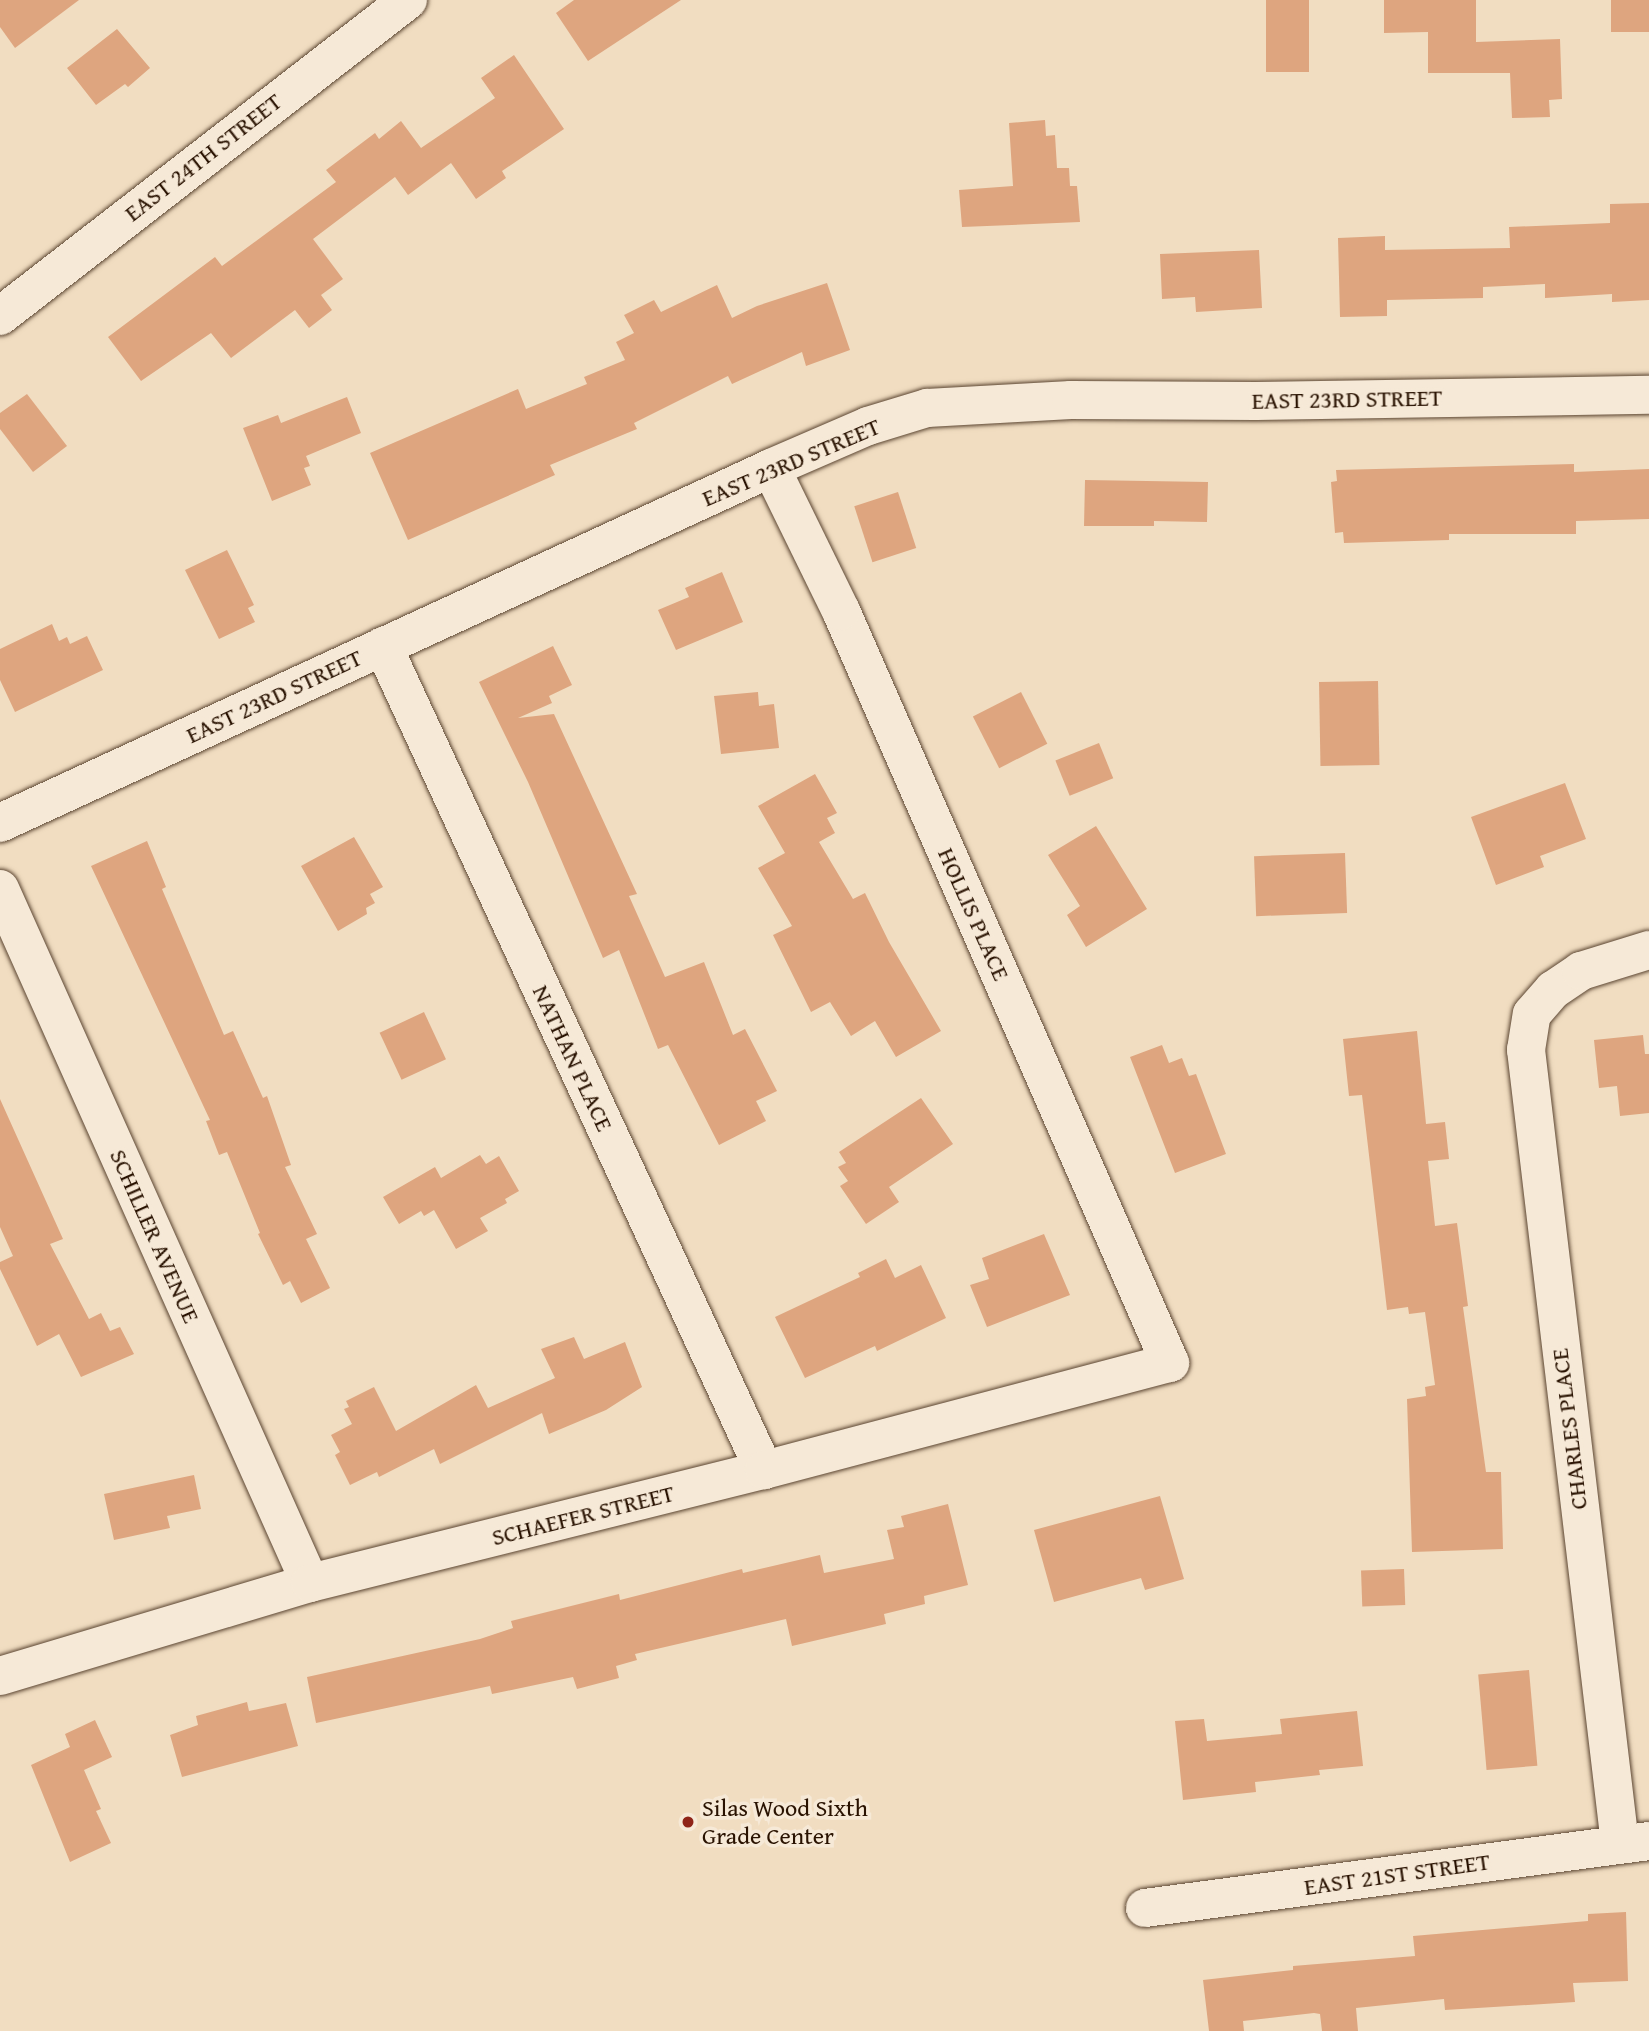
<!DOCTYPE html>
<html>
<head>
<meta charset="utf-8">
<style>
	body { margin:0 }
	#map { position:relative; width:1649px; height:2031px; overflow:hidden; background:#f1ddc1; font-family:"Gentium Book Plus",serif }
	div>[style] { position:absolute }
	.building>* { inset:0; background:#dea57f; transform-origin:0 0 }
	.roads { filter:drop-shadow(0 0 2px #5b4531) drop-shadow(0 0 2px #5b4531) }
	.minor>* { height:38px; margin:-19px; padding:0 19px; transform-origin:19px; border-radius:19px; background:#f6e9d7 }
	.dots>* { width:19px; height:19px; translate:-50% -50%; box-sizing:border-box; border:4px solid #f6e9d7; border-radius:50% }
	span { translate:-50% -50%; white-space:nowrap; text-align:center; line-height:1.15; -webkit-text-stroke:7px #f6e9d7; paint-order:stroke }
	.street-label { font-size:24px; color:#291201 }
	.poi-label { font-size:24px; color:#291201 }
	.left { translate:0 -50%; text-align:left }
</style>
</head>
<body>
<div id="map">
	<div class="building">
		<div style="clip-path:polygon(0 0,79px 0,15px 48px,0 27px)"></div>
		<div style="clip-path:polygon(574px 0,681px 0,588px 61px,556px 13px)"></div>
		<div style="left:1266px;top:0;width:43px;height:72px"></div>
		<div style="clip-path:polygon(1384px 0,1476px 0,1476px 42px,1560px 39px,1562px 99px,1549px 100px,1550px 117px,1512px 118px,1510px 73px,1428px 73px,1428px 32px,1384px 33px)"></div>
		<div style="left:1611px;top:0;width:38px;height:32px"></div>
		<div style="clip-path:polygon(117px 29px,150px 68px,128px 87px,125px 84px,96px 105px,67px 68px)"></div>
		<div style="clip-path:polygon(514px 55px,564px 129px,502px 171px,506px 178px,476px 199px,451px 163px,408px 195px,395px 177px,313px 239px,343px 279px,321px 295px,332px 310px,309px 328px,295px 310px,231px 358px,211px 333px,141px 381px,108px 337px,215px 257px,222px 266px,336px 182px,326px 170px,375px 133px,379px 139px,401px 121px,421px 148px,495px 98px,481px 78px)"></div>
		<div style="clip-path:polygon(1045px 120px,1046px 136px,1055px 135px,1057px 168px,1069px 168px,1070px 186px,1077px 186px,1080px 222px,962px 227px,959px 190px,1013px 186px,1009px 123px)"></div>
		<div style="clip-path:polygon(1649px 203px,1649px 300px,1612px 302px,1612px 294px,1545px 298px,1545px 284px,1483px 287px,1483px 298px,1387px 300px,1387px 316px,1340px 317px,1338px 238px,1385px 236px,1385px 250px,1510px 248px,1509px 227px,1610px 223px,1610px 204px)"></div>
		<div style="clip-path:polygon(1259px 250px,1262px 308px,1196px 312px,1195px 297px,1162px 299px,1160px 254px)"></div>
		<div style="clip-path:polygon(827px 283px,850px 350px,806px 366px,802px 352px,732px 384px,728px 376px,634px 423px,637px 429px,550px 465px,555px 475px,408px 540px,370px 453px,518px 389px,526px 409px,587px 384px,584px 377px,625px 360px,616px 342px,634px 333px,624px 315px,654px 300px,661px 312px,717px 285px,732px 318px,757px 306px)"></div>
		<div style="clip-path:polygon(27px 394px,67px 446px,33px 472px,0 429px,0 413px)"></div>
		<div style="clip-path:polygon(347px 397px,361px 433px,306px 456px,310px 466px,304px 468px,311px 485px,272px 501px,243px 428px,278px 415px,281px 423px)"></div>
		<div style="clip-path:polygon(1574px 464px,1574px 472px,1649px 469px,1649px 519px,1576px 521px,1576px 534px,1449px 534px,1449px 540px,1344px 543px,1343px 532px,1335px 533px,1331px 482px,1337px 481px,1336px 470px)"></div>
		<div style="clip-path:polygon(1085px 480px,1208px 482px,1207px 522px,1154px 521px,1154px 526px,1084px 526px)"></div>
		<div style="left:898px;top:492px;width:59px;height:46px;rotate:72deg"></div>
		<div style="clip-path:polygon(227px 550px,254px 605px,248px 608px,255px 622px,219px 639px,185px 570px)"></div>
		<div style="clip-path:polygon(722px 572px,743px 622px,676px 650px,658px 610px,689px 597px,685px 588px)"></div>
		<div style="clip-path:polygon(52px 624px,59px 641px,67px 637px,70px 644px,87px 636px,103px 670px,15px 712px,0 680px,0 649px)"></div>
		<div style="clip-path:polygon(553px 646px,572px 685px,549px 696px,552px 703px,518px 718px,554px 714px,637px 894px,629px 896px,665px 977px,704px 962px,733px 1035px,745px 1029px,777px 1091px,756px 1101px,766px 1121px,719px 1145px,668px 1045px,658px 1049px,619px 950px,603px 958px,528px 782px,479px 682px)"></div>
		<div style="left:1378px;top:681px;width:84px;height:59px;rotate:89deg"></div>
		<div style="clip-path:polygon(758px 692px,759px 706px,774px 704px,779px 748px,721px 754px,714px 696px)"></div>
		<div style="left:1021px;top:692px;width:58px;height:54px;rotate:63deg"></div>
		<div style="left:1099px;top:743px;width:38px;height:47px;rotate:68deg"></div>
		<div style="clip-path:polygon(815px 774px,837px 813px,827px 818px,835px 833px,819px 842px,853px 899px,865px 893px,889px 942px,941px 1031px,896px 1057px,875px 1021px,851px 1036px,830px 1002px,811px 1012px,773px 935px,792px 926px,758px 868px,785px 853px,758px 806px)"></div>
		<div style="clip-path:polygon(1565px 783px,1586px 839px,1540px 856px,1544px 867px,1496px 885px,1471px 817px)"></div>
		<div style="clip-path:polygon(1096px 826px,1147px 909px,1086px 947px,1067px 915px,1080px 906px,1048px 855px)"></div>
		<div style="clip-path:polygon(354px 837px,383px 887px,370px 894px,375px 903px,366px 908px,367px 914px,338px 931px,301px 866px)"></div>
		<div style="clip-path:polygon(147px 841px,166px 887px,162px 889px,224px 1035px,233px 1031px,263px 1098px,267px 1096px,291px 1165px,285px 1167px,317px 1234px,306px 1239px,330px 1288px,301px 1303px,290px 1281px,283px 1285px,258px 1234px,260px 1233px,227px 1152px,219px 1155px,206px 1121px,210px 1120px,91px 866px)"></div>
		<div style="left:1345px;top:853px;width:60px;height:91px;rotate:88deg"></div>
		<div style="left:424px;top:1012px;width:52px;height:49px;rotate:65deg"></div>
		<div style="clip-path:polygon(1417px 1031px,1426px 1124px,1445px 1122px,1449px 1159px,1428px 1161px,1435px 1226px,1457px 1223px,1468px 1306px,1463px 1307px,1486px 1472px,1501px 1472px,1503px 1549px,1412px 1552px,1407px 1399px,1426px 1396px,1425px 1387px,1435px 1385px,1425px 1312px,1409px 1314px,1408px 1307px,1387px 1310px,1362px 1095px,1349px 1096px,1343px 1039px)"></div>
		<div style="clip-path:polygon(1643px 1035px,1645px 1054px,1649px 1054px,1649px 1113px,1620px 1116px,1617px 1086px,1599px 1088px,1594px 1040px)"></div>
		<div style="clip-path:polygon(1162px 1045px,1169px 1063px,1182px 1058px,1189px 1076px,1196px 1074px,1226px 1154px,1175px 1173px,1130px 1057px)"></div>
		<div style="clip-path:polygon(921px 1098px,953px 1144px,889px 1187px,899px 1202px,866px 1224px,840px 1186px,848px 1181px,838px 1167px,846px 1163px,839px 1152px)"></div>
		<div style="clip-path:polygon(0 1099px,63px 1239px,50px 1244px,89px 1319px,101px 1313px,110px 1331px,120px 1327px,134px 1354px,81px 1377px,59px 1334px,37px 1346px,0 1269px,0 1262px,13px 1256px,0 1227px)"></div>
		<div style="clip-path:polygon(480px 1155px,486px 1164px,499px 1156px,519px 1191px,505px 1199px,507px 1203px,480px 1218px,488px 1231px,456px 1249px,434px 1210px,424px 1216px,421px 1211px,399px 1224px,383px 1197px,435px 1167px,441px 1178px)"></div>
		<div style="clip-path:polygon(1044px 1234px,1070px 1295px,987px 1327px,970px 1285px,989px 1279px,982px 1258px)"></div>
		<div style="clip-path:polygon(886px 1259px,895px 1278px,921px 1265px,946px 1318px,877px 1351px,875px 1346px,805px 1378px,775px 1317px,860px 1277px,858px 1273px)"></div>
		<div style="clip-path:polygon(574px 1337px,584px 1359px,625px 1342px,642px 1387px,606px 1410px,549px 1434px,542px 1413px,440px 1464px,434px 1449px,379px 1477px,377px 1472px,350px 1485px,335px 1455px,340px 1452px,331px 1435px,352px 1424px,344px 1409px,349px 1407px,346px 1401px,374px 1387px,396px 1431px,476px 1385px,488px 1408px,555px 1378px,541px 1349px)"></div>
		<div style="clip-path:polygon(194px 1475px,201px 1509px,167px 1516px,170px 1528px,114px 1540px,104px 1494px)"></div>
		<div style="clip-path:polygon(1160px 1496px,1184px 1579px,1145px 1590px,1141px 1578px,1054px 1602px,1034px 1530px)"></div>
		<div style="clip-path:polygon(948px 1504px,968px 1585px,924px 1596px,925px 1604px,884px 1614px,886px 1624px,792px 1646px,786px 1619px,635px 1654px,637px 1660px,616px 1666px,619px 1678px,577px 1689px,573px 1677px,492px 1694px,490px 1686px,316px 1723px,307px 1677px,480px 1639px,513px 1628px,511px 1621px,619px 1594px,620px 1600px,742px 1569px,743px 1573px,820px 1555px,824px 1573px,894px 1559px,887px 1530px,904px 1527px,901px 1516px)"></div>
		<div style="left:1404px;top:1569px;width:36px;height:43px;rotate:88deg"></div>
		<div style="left:1529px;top:1670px;width:96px;height:51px;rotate:85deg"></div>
		<div style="clip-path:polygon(247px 1702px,249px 1711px,286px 1703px,298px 1746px,182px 1777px,170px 1735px,198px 1725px,196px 1716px)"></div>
		<div style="clip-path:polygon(1357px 1711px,1363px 1766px,1319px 1770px,1320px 1775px,1255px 1782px,1256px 1792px,1183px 1800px,1175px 1721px,1204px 1719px,1207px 1741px,1282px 1734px,1280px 1719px)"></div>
		<div style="clip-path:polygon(95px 1720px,112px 1757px,84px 1770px,101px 1809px,96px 1811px,111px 1843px,70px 1862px,31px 1765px,70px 1747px,65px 1734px)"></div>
		<div style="clip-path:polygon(1626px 1912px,1628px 1981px,1573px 1983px,1575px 2002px,1445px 2010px,1444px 1999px,1356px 2008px,1358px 2031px,1322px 2031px,1320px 2014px,1314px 2013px,1243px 2021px,1244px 2031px,1209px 2031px,1203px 1980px,1293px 1970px,1293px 1966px,1415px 1956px,1413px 1936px,1588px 1921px,1588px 1914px)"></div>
	</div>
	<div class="roads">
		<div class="minor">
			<div style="left:0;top:316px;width:516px;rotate:-37.76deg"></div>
			<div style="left:383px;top:646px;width:908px;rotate:65.19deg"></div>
			<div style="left:0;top:823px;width:849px;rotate:-24.72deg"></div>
			<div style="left:771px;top:468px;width:106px;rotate:-23.4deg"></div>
			<div style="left:868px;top:426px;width:62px;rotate:-17deg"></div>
			<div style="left:927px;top:408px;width:144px;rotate:-3.2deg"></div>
			<div style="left:1071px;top:400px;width:185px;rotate:0.3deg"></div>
			<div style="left:1256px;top:401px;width:393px;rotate:-0.9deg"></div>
			<div style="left:0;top:889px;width:760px;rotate:65.93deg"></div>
			<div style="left:0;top:1676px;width:324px;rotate:-16.7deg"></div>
			<div style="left:310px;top:1583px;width:468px;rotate:-14deg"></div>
			<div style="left:764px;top:1470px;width:420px;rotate:-14.8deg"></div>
			<div style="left:1170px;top:1363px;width:821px;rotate:-113.63deg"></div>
			<div style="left:841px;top:611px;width:159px;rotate:-116.1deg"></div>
			<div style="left:1620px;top:1844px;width:800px;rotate:-96.75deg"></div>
			<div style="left:1526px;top:1050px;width:36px;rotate:-81deg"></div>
			<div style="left:1532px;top:1014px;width:32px;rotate:-49deg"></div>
			<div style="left:1553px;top:990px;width:34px;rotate:-34deg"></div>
			<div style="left:1581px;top:971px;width:71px;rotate:-17.2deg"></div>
			<div style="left:1145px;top:1908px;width:508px;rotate:-7.57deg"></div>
		</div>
	</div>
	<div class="dots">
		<div style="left:688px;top:1822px;background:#8f2418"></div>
	</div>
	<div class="street-label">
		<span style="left:203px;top:157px;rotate:-38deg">EAST 24TH STREET</span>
		<span style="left:1347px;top:399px;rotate:-1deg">EAST 23RD STREET</span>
		<span style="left:791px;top:462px;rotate:-23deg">EAST 23RD STREET</span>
		<span style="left:274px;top:696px;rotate:-25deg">EAST 23RD STREET</span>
		<span style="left:974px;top:914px;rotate:66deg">HOLLIS PLACE</span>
		<span style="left:573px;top:1058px;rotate:65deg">NATHAN PLACE</span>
		<span style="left:155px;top:1236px;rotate:66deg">SCHILLER AVENUE</span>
		<span style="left:1569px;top:1429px;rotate:-97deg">CHARLES PLACE</span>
		<span style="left:583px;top:1515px;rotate:-14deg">SCHAEFER STREET</span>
		<span style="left:1397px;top:1874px;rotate:-8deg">EAST 21ST STREET</span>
	</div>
	<div class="poi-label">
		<span class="left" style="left:702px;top:1822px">Silas Wood Sixth<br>Grade Center</span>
	</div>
</div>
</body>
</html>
